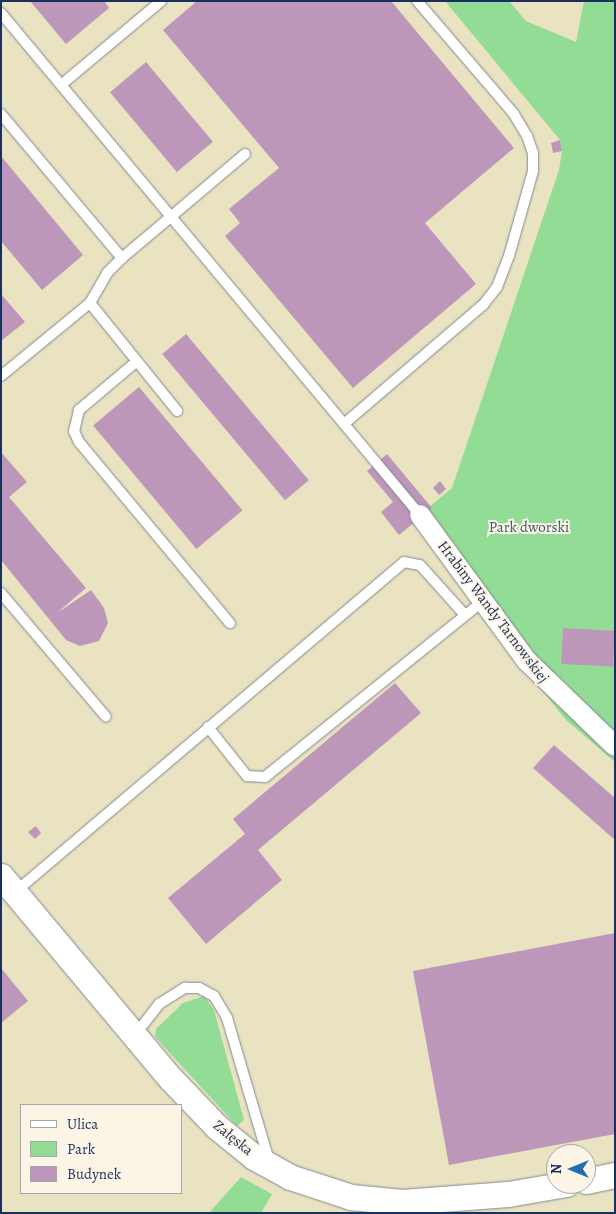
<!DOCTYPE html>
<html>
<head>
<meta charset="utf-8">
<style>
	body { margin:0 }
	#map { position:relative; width:616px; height:1214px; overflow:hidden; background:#eae3c2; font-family:Alegreya,serif }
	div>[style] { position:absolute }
	.green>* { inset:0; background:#93dc96 }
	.building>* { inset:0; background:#bd97b9; transform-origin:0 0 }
	.roads { filter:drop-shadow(0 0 1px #828990) drop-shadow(0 0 1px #828990) }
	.service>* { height:10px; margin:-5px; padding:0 5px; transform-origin:5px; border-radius:5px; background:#fff }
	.minor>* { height:20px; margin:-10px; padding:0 10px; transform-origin:10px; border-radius:10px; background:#fff }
	.tertiary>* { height:25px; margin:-12.5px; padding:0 12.5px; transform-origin:12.5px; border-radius:12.5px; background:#fff }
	span { translate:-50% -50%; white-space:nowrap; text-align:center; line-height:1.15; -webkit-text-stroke:4px #fcf5e5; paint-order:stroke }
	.park-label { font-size:15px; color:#395a6c }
	.street-label { font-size:15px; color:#1b2f5e }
	.frame { position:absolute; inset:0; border:2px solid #1b2f5e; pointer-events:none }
	.legend { position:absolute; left:20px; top:1104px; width:162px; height:90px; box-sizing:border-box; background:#fcf5e5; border:1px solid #a2a6af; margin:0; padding:6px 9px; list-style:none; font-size:15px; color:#1b2f5e }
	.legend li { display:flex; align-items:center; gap:10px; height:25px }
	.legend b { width:25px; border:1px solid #a2a6af }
	.north { position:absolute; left:546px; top:1144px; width:50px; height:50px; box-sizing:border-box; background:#fcf5e5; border:1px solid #a2a6af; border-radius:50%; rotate:270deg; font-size:14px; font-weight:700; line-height:20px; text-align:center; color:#1b2f5e }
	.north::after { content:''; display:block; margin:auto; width:18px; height:22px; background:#1f6fb2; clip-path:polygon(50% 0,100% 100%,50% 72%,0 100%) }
</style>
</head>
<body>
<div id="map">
	<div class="green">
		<div style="clip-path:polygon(445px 1px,509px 1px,526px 21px,576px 42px,584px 1px,615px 1px,615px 762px,566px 720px,504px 643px,415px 519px,452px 488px,559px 170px,562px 151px,560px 140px)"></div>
		<div style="clip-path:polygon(204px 996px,214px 1010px,244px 1120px,237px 1126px,155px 1037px,156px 1029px,183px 1003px)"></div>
		<div style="clip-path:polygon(241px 1177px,272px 1194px,261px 1213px,209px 1213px)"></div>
	</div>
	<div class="building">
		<div style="clip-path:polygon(30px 1px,104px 1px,109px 8px,66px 44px)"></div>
		<div style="clip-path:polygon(197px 1px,391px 1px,514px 148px,425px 223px,476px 284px,353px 388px,225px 236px,240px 223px,229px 209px,279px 168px,163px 30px)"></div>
		<div style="left:146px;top:62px;width:104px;height:47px;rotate:50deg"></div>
		<div style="clip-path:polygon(560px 140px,562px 151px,553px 153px,551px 143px)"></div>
		<div style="clip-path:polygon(1px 156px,83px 255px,42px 290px,1px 241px)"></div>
		<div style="clip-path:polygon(1px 294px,25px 322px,1px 341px)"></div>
		<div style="left:186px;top:334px;width:191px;height:31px;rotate:50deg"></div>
		<div style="left:139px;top:387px;width:161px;height:60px;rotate:50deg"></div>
		<div style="clip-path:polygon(1px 452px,27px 482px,9px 497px,86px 588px,57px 613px,91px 590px,104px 608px,108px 623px,99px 641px,80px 646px,66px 640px,1px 560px)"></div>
		<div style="clip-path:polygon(387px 454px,432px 508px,399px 535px,381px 512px,393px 502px,367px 471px)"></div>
		<div style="clip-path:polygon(440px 481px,446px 489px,439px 495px,433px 488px)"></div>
		<div style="left:563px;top:628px;width:52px;height:36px;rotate:3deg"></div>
		<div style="clip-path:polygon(395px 683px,421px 713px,258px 850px,282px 880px,206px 944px,168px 898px,245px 834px,233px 819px)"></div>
		<div style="clip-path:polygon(554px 745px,615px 798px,615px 840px,533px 768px)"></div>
		<div style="clip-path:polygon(36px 826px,41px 833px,35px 839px,28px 832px)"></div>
		<div style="clip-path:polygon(615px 933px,615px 1134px,449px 1165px,413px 971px)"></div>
		<div style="clip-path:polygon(1px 968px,28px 1001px,1px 1023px)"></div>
	</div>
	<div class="roads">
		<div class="service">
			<div style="left:1px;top:13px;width:654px;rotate:50.15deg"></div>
			<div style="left:61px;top:85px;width:131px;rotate:-40deg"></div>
			<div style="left:1px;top:114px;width:188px;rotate:50deg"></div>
			<div style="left:90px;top:303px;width:139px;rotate:51.1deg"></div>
			<div style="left:136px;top:362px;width:75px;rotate:139.9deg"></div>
			<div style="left:79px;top:410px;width:22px;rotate:103deg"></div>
			<div style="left:74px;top:431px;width:12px;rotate:66deg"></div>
			<div style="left:79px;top:442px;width:236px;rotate:50.2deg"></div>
			<div style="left:1px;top:376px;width:115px;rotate:-39.4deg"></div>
			<div style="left:90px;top:303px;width:34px;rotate:-60deg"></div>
			<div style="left:107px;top:273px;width:21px;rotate:-45deg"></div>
			<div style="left:122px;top:258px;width:161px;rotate:-40.2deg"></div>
			<div style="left:344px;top:424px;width:183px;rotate:-40.6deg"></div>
			<div style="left:483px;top:305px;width:23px;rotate:-52deg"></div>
			<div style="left:497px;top:287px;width:33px;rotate:-69deg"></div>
			<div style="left:509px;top:256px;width:88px;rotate:-74.2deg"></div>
			<div style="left:533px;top:171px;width:18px;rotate:-90deg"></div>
			<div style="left:533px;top:153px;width:18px;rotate:-109deg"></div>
			<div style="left:527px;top:136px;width:26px;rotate:-121deg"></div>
			<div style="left:514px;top:114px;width:149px;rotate:-130.6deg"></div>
			<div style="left:1px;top:593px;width:162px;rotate:49.7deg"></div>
			<div style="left:208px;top:727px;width:63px;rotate:51.5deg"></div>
			<div style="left:247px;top:776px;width:18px;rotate:3deg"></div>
			<div style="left:265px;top:777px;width:282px;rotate:-38.9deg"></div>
			<div style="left:15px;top:892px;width:510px;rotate:-40.31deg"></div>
			<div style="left:404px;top:562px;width:16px;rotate:11deg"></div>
			<div style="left:420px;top:565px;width:67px;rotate:48deg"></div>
			<div style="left:135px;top:1035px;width:39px;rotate:-52deg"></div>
			<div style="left:159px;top:1004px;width:31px;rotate:-32deg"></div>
			<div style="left:185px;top:988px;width:14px"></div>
			<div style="left:199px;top:988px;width:17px;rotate:28deg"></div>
			<div style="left:214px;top:996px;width:26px;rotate:59deg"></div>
			<div style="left:227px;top:1018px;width:149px;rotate:73.6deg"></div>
		</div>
		<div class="minor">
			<div style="left:420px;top:515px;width:181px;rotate:53.8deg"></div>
			<div style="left:527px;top:661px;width:122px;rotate:44deg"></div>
		</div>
		<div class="tertiary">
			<div style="left:1px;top:876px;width:265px;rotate:50.1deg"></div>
			<div style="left:171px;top:1079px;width:66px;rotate:46.2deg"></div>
			<div style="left:217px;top:1127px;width:48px;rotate:39deg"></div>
			<div style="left:254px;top:1157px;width:41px;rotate:29.1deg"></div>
			<div style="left:290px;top:1177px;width:64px;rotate:18.2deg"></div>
			<div style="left:351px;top:1197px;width:51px;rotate:5.6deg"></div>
			<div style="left:402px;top:1202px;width:106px;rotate:-4.3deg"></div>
			<div style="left:508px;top:1194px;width:59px;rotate:-9.8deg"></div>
			<div style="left:586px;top:1181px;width:30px;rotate:-12deg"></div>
		</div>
	</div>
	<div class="park-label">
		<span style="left:529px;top:528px">Park dworski</span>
	</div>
	<div class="street-label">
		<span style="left:493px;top:612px;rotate:53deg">Hrabiny Wandy Tarnowskiej</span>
		<span style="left:233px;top:1138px;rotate:39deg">Załęska</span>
	</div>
	<div class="frame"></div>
	<ul class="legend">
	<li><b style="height:6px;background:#fff"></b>Ulica</li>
	<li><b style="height:14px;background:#93dc96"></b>Park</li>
	<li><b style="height:14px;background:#bd97b9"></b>Budynek</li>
	</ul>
	<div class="north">N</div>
</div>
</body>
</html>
